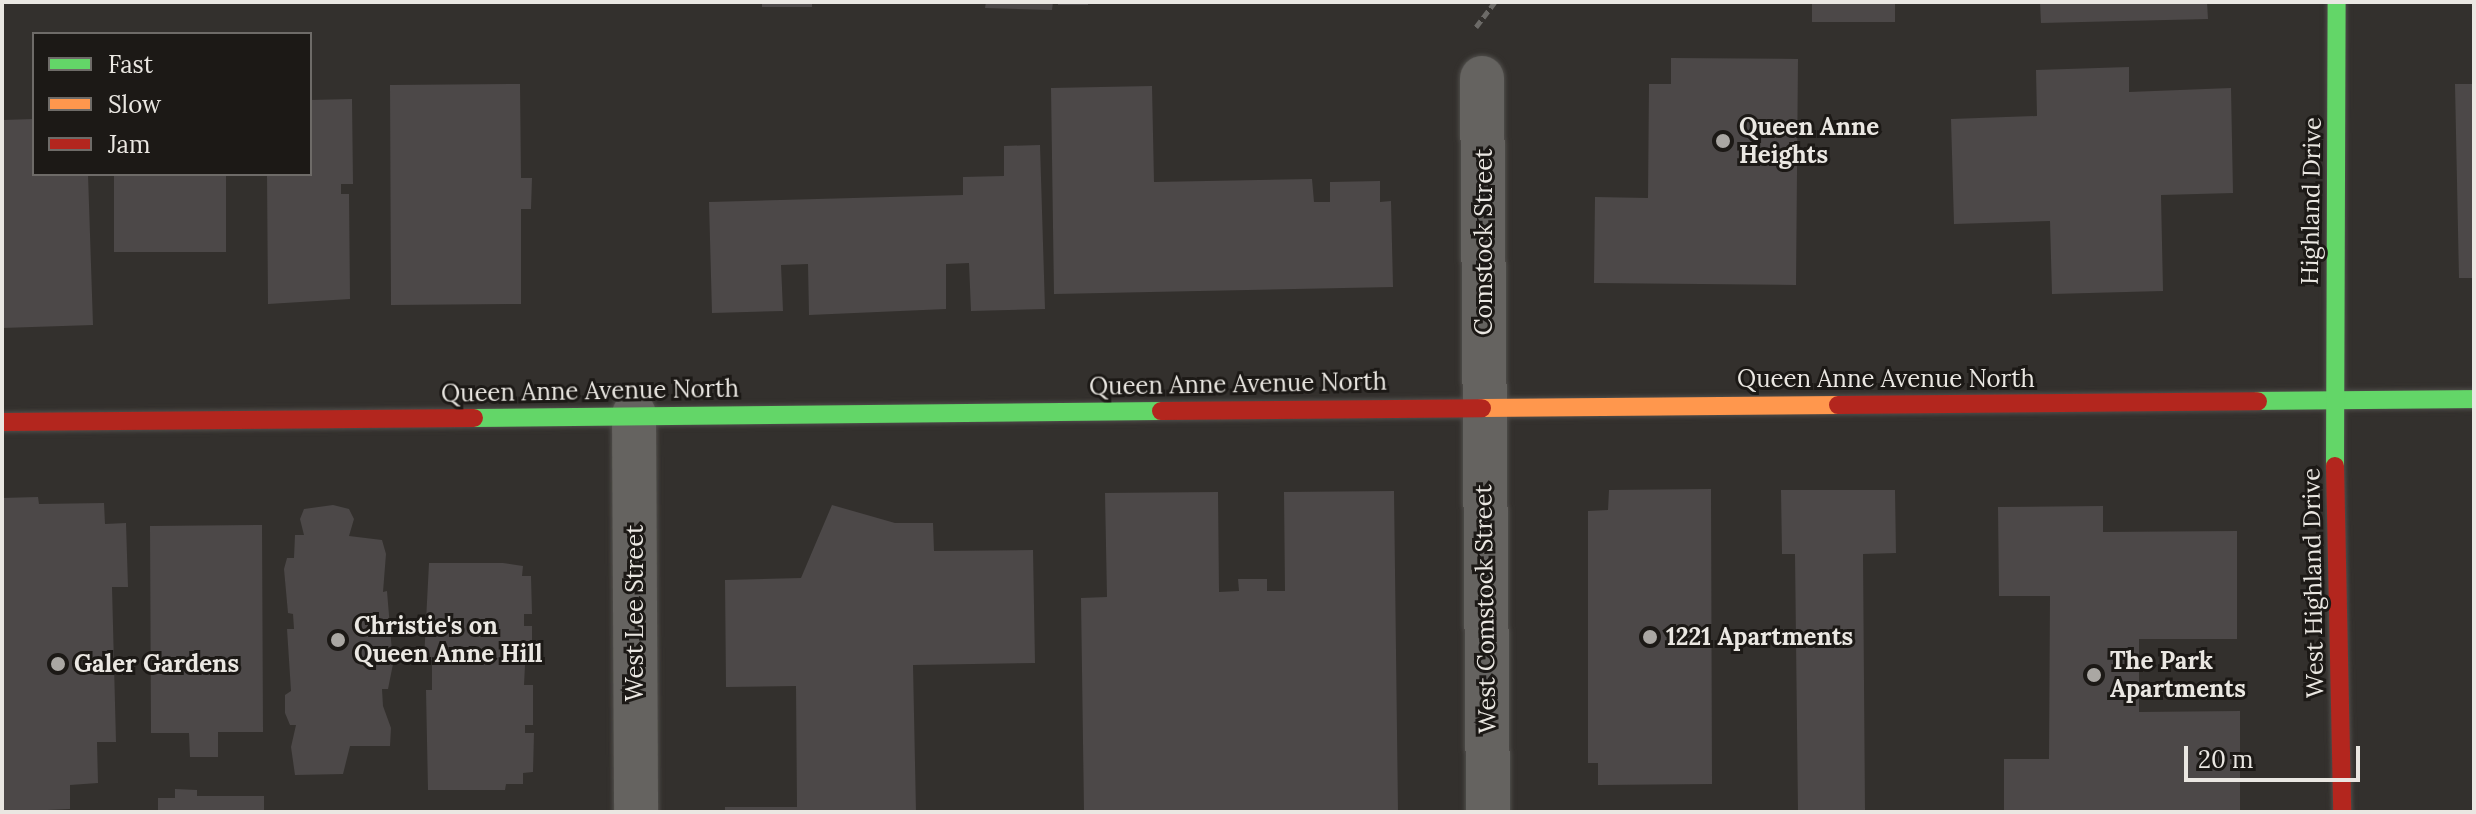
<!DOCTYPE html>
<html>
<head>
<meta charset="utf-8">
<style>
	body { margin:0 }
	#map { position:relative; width:2476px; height:814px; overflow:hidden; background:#33302d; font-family:Lora,serif }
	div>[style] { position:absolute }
	.building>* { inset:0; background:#4c4848; transform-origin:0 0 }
	.path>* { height:5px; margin-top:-2.5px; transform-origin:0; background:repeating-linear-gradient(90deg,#6c6a67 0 8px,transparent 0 12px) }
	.roads { filter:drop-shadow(0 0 2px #504e4b) drop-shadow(0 0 2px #504e4b) }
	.street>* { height:44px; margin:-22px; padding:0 22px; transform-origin:22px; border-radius:22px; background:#656360 }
	.fast>* { height:18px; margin:-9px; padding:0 9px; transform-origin:9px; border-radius:9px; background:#63d668 }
	.slow>* { height:18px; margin:-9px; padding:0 9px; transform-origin:9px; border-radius:9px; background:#ff974d }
	.jam>* { height:18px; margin:-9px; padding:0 9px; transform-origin:9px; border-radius:9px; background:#b3261e }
	.dots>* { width:22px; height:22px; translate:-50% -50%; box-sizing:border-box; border:4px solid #1c1916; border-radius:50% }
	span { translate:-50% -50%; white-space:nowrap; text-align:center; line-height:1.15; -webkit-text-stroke:6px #1c1916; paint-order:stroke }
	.poi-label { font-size:24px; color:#eae7e2; font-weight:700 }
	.left { translate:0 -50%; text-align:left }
	.street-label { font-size:24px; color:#eae7e2 }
	.frame { position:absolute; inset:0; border:4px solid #eae7e2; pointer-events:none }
	.legend { position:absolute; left:32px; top:32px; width:280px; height:144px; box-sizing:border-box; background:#1c1916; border:2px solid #6e6b68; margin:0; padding:10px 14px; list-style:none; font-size:24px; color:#eae7e2 }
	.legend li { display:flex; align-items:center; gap:16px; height:40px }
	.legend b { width:40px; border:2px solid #6e6b68 }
	.scale { position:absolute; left:2184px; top:746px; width:176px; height:36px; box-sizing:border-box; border:4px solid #eae7e2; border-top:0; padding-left:10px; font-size:24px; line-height:28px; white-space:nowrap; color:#eae7e2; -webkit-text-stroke:6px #1c1916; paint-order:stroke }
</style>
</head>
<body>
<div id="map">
	<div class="building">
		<div style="left:762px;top:2px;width:50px;height:5px"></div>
		<div style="clip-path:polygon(986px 2px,1053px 2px,1052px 10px,985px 8px)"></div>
		<div style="left:1058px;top:2px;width:30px;height:3px"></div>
		<div style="left:1812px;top:2px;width:83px;height:20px"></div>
		<div style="clip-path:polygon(2040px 2px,2207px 2px,2208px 19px,2041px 23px)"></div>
		<div style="clip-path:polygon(1671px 58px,1798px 59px,1796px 285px,1594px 283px,1595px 197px,1648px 198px,1649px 84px,1671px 84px)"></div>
		<div style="clip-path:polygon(2129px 67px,2129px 92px,2231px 88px,2233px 193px,2161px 195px,2163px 291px,2052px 294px,2050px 221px,1954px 224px,1951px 119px,2037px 116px,2036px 70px)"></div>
		<div style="clip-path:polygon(520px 84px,521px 178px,532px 178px,531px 209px,521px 209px,521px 304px,391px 305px,390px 85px)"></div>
		<div style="clip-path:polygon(2455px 84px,2474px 84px,2474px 278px,2459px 278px)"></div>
		<div style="clip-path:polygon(1152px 86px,1154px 182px,1312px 179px,1314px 202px,1330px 202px,1330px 182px,1380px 181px,1380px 202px,1391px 201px,1393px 287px,1054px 294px,1051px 88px)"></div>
		<div style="clip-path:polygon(352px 99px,353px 184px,341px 184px,341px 194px,349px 194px,350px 299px,268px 304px,267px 174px,310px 174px,310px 100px)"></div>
		<div style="clip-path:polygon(34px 119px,34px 174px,88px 174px,93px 325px,2px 328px,2px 120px)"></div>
		<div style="clip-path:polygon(1040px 145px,1045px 309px,971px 311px,969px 263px,946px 264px,946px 309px,809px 315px,808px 264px,781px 265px,783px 311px,712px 313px,709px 202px,963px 195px,963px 177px,1004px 176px,1004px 146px)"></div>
		<div style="left:114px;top:174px;width:112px;height:78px"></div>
		<div style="clip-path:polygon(1711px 489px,1712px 784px,1598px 785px,1598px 763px,1588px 763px,1588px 511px,1608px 510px,1609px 490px)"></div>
		<div style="clip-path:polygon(1781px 490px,1895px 490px,1896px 553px,1863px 554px,1865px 811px,1798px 812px,1795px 554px,1782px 554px)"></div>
		<div style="clip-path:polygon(1394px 491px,1398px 812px,1084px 812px,1081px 598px,1107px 597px,1105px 493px,1218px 492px,1219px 592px,1239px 591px,1238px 579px,1267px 579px,1267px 591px,1285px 591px,1284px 492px)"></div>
		<div style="clip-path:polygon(38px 497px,39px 504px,104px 503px,105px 524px,126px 523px,128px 587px,112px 587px,116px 742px,97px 742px,98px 783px,70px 785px,70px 809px,2px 812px,2px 498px)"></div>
		<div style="clip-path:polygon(333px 505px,349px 509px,354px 519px,349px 536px,382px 540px,386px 554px,383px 592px,387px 591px,393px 664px,388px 689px,382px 689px,383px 706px,391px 728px,390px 746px,350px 746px,343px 774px,295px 775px,291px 747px,296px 725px,290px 725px,285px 713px,285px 695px,291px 691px,287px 629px,294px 629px,293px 614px,288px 613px,284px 569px,287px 558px,294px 558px,295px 535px,304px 535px,300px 519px,304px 509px)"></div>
		<div style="clip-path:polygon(832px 505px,895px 523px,933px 523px,934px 551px,1033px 550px,1035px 663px,913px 665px,916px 812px,725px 812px,725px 807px,797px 807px,796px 686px,726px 687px,725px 580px,801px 578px)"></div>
		<div style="clip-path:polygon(2103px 506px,2103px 532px,2237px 531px,2237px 639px,2139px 639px,2139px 712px,2240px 711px,2240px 812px,2004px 812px,2004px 759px,2049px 759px,2050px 596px,1999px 596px,1998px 507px)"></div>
		<div style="clip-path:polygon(262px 525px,263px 732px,218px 732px,218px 757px,190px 757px,189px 733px,151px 733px,150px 526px)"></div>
		<div style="clip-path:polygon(429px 563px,503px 563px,523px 566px,522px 576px,531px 576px,532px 614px,524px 614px,524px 626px,532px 626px,532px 665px,525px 665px,524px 685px,533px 685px,533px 725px,525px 725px,525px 733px,534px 733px,533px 772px,523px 773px,523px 784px,506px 784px,505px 790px,428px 790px,426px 690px,432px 690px,432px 660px,424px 660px)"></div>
		<div style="clip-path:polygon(175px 789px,197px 790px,197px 796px,264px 796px,264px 812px,158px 812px,158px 798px,175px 798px)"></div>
	</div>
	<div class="path">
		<div style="left:1476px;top:27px;width:31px;rotate:-53deg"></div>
	</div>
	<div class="roads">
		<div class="street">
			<div style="left:1482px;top:78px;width:734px;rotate:89.53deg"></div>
			<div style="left:634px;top:414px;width:398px;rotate:89.7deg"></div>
		</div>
		<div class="fast">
			<div style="left:2258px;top:401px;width:216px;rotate:-0.5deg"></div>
			<div style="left:474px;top:418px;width:687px;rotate:-0.58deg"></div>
			<div style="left:2335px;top:466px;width:464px;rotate:-89.8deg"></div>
		</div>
		<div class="slow">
			<div style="left:1482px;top:408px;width:356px;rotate:-0.5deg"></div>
		</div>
		<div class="jam">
			<div style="left:1838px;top:405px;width:420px;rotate:-0.5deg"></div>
			<div style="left:1161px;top:411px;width:321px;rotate:-0.5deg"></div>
			<div style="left:2px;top:422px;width:472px;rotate:-0.5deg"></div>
			<div style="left:2335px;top:466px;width:346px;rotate:88.8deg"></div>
		</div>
	</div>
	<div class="dots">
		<div style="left:1723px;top:141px;background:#aaa7a3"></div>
		<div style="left:1650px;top:637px;background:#aaa7a3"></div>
		<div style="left:338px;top:640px;background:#aaa7a3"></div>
		<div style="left:58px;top:664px;background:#aaa7a3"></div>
		<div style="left:2094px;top:675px;background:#aaa7a3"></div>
	</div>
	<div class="poi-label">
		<span class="left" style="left:1739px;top:141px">Queen Anne<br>Heights</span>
		<span class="left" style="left:354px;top:640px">Christie's on<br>Queen Anne Hill</span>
		<span class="left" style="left:1666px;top:637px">1221 Apartments</span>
		<span class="left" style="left:2110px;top:675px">The Park<br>Apartments</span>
		<span class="left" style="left:74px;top:664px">Galer Gardens</span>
	</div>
	<div class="street-label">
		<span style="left:2311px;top:201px;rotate:-89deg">Highland Drive</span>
		<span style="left:1484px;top:242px;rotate:-90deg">Comstock Street</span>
		<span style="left:1886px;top:379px">Queen Anne Avenue North</span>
		<span style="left:1238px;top:384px;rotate:-1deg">Queen Anne Avenue North</span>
		<span style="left:590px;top:391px;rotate:-1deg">Queen Anne Avenue North</span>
		<span style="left:2313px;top:583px;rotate:-91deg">West Highland Drive</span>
		<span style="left:1485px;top:609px;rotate:-91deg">West Comstock Street</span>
		<span style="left:635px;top:613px;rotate:-90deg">West Lee Street</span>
	</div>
	<div class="frame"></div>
	<ul class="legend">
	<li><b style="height:10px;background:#63d668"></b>Fast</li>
	<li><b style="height:10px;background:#ff974d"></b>Slow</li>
	<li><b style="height:10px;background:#b3261e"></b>Jam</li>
	</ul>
	<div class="scale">20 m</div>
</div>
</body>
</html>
